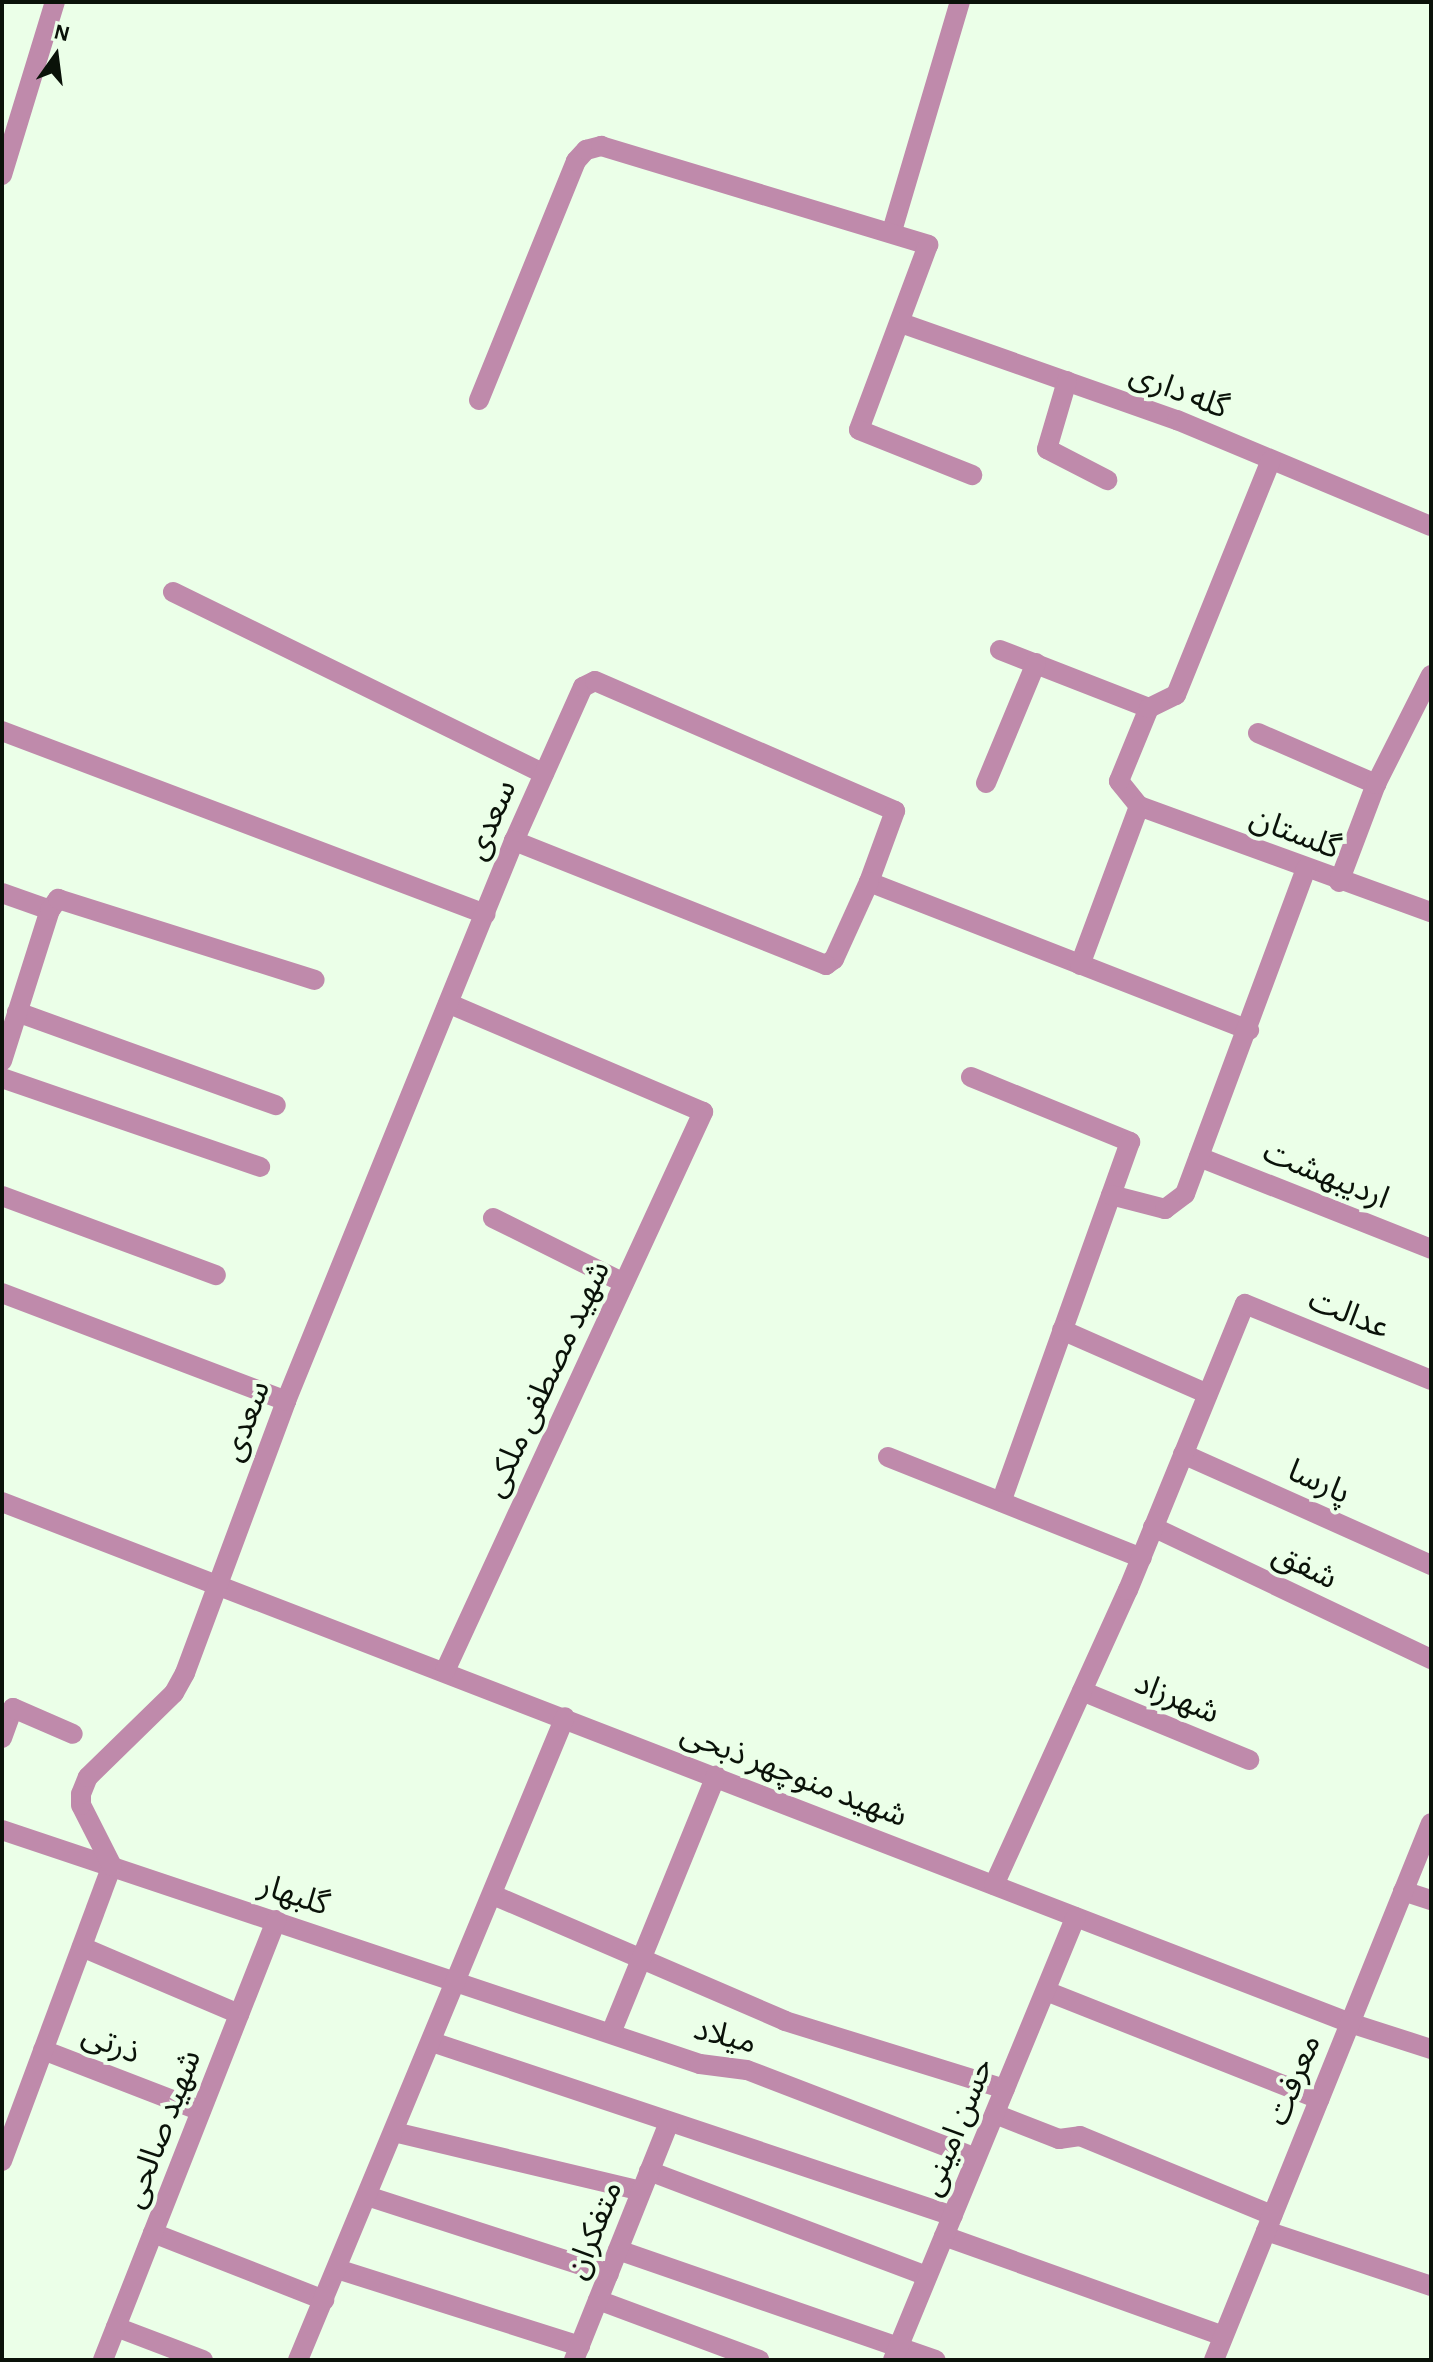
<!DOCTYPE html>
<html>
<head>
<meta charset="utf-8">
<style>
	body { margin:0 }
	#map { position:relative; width:1433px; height:2362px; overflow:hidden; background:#ebffe8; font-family:"Alegreya Sans","Noto Sans Arabic",sans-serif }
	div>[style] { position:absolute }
	.street>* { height:20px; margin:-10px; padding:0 10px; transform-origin:10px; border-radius:10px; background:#bf8aab }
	span { translate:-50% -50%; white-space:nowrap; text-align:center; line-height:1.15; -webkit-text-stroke:8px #ebffe8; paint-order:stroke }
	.street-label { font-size:32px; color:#0a1209 }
	.frame { position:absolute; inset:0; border:4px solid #0a1209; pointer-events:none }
	.north { position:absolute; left:16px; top:16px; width:80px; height:80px; -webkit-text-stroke:6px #ebffe8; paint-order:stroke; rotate:14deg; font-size:22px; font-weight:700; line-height:32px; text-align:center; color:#0a1209 }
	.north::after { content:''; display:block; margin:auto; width:28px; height:36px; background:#0a1209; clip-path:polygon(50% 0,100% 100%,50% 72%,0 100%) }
</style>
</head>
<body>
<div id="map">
	<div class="street">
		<div style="left:2px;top:175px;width:181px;rotate:-73deg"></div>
		<div style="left:892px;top:231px;width:239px;rotate:-73.5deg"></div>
		<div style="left:901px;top:323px;width:293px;rotate:19.4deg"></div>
		<div style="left:1177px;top:420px;width:275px;rotate:22.7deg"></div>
		<div style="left:1067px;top:381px;width:71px;rotate:106.4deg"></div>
		<div style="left:1047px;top:449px;width:68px;rotate:27.3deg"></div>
		<div style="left:479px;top:400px;width:258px;rotate:-67.9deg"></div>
		<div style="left:576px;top:161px;width:15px;rotate:-48deg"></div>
		<div style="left:586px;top:150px;width:16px;rotate:-15deg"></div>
		<div style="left:601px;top:146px;width:342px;rotate:16.8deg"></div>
		<div style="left:928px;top:245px;width:197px;rotate:110.5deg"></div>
		<div style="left:859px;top:430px;width:122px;rotate:21.7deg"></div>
		<div style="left:173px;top:592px;width:413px;rotate:26.1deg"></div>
		<div style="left:1000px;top:650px;width:160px;rotate:21.3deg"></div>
		<div style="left:2px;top:731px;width:517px;rotate:20.75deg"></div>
		<div style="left:1258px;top:733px;width:129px;rotate:23.4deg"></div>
		<div style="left:986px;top:783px;width:130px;rotate:-67.4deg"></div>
		<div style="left:1139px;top:806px;width:32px;rotate:-129deg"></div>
		<div style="left:1119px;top:781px;width:79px;rotate:-67.7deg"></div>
		<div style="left:1149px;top:708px;width:30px;rotate:-26deg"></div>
		<div style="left:1176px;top:695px;width:253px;rotate:-68deg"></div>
		<div style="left:1139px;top:806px;width:311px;rotate:20deg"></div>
		<div style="left:869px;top:882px;width:408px;rotate:21.3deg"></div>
		<div style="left:1339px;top:882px;width:105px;rotate:-69.3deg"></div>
		<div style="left:1376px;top:784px;width:122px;rotate:-63.2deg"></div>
		<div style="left:2px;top:893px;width:51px;rotate:19.5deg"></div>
		<div style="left:1080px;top:965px;width:170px;rotate:-69.6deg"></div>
		<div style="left:17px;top:1012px;width:275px;rotate:19.8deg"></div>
		<div style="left:2px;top:1061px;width:158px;rotate:-72.4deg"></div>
		<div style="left:50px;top:910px;width:14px;rotate:-54deg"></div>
		<div style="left:58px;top:899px;width:269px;rotate:17.5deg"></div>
		<div style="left:971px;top:1077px;width:172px;rotate:22.2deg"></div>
		<div style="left:1130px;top:1142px;width:382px;rotate:109.7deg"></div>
		<div style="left:2px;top:1078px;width:273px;rotate:19deg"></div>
		<div style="left:1199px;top:1157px;width:250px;rotate:21.6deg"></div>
		<div style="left:1111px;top:1195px;width:56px;rotate:14.5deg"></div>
		<div style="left:1165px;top:1209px;width:25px;rotate:-37deg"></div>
		<div style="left:1185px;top:1194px;width:347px;rotate:-69.6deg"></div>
		<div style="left:2px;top:1196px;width:228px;rotate:20.3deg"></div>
		<div style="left:493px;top:1218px;width:146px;rotate:26.4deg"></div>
		<div style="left:2px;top:1293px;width:304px;rotate:20.8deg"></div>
		<div style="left:1062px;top:1330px;width:159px;rotate:23.7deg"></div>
		<div style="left:1183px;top:1454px;width:272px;rotate:24.1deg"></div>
		<div style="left:888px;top:1457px;width:273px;rotate:21.7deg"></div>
		<div style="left:2px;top:1502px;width:1445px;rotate:21.13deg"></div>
		<div style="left:1350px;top:2023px;width:85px;rotate:17.8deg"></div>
		<div style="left:1153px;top:1527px;width:308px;rotate:25.4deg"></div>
		<div style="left:445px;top:1671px;width:616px;rotate:-65.22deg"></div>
		<div style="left:703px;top:1112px;width:277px;rotate:-156.9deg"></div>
		<div style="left:1082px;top:1691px;width:181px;rotate:22.4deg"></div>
		<div style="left:2px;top:1738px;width:32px;rotate:-70deg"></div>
		<div style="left:13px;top:1708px;width:65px;rotate:23.4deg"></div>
		<div style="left:2px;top:1830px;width:736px;rotate:18.53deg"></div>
		<div style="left:700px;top:2064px;width:47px;rotate:7.3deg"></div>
		<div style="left:747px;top:2070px;width:245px;rotate:21deg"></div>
		<div style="left:994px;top:1885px;width:324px;rotate:-65.6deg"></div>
		<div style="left:1128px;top:1590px;width:309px;rotate:-67.8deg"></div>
		<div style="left:1245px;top:1304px;width:201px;rotate:22.2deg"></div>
		<div style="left:1403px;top:1891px;width:29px;rotate:18deg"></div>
		<div style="left:493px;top:1895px;width:318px;rotate:23.3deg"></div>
		<div style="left:785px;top:2021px;width:230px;rotate:17.2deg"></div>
		<div style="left:82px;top:1947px;width:171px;rotate:23.1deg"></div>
		<div style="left:1046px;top:1991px;width:294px;rotate:21.6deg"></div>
		<div style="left:611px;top:2033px;width:278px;rotate:-67.8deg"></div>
		<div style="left:432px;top:2042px;width:549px;rotate:18.47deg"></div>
		<div style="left:43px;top:2050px;width:169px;rotate:21.1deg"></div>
		<div style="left:995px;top:2114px;width:69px;rotate:21.3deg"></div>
		<div style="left:1059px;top:2139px;width:21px;rotate:-8deg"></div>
		<div style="left:1080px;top:2136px;width:208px;rotate:22.4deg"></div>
		<div style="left:394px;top:2132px;width:254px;rotate:13.4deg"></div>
		<div style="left:2px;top:2161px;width:315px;rotate:-69.6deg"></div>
		<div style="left:112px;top:1866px;width:68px;rotate:-116.9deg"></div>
		<div style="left:81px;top:1805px;width:11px;rotate:-90deg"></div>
		<div style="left:81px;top:1794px;width:18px;rotate:-68deg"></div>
		<div style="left:88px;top:1777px;width:120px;rotate:-44.3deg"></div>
		<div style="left:174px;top:1693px;width:23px;rotate:-61deg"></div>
		<div style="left:185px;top:1673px;width:290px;rotate:-69.6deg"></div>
		<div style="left:286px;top:1401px;width:605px;rotate:-67.85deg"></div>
		<div style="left:514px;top:841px;width:169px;rotate:-65.9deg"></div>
		<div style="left:583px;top:687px;width:13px;rotate:-27deg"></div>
		<div style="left:595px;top:681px;width:327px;rotate:23.4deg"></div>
		<div style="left:895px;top:811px;width:76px;rotate:110.1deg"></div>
		<div style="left:869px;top:882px;width:85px;rotate:114.4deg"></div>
		<div style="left:834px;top:959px;width:10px;rotate:143deg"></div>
		<div style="left:826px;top:965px;width:336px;rotate:-158.3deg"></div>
		<div style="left:649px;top:2171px;width:297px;rotate:20.7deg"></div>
		<div style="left:367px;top:2196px;width:254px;rotate:17.9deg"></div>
		<div style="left:1266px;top:2231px;width:174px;rotate:18.4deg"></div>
		<div style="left:153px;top:2233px;width:184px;rotate:21.4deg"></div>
		<div style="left:944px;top:2236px;width:296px;rotate:19.7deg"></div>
		<div style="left:618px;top:2250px;width:336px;rotate:19.1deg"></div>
		<div style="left:337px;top:2269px;width:255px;rotate:17.6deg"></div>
		<div style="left:598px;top:2300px;width:172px;rotate:20.4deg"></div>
		<div style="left:116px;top:2327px;width:93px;rotate:20.8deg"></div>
		<div style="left:103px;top:2360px;width:473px;rotate:-68.5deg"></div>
		<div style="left:298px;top:2360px;width:696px;rotate:-67.45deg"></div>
		<div style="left:574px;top:2360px;width:256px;rotate:-68.2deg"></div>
		<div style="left:893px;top:2360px;width:479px;rotate:-67.6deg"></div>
		<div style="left:1214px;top:2360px;width:579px;rotate:-68deg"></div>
	</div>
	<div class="street-label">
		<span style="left:1179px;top:391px;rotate:21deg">گله داری</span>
		<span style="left:491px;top:820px;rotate:-67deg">سعدی</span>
		<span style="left:1295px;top:833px;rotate:21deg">گلستان</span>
		<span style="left:1326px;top:1175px;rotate:22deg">اردیبهشت</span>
		<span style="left:1349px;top:1314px;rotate:22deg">عدالت</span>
		<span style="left:547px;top:1379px;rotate:-65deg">شهید مصطفی ملکی</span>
		<span style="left:246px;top:1421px;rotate:-69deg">سعدی</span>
		<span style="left:1319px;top:1482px;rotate:24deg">پارسا</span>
		<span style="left:1305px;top:1566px;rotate:26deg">شفق</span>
		<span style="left:1177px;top:1698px;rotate:22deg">شهرزاد</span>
		<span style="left:794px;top:1775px;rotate:21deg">شهید منوچهر ذبحی</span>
		<span style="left:294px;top:1895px;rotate:18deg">گلبهار</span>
		<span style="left:725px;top:2036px;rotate:14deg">میلاد</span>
		<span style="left:111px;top:2044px;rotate:21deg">ذرتی</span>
		<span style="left:1294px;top:2080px;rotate:-68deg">معرفت</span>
		<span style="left:957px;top:2127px;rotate:-68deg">حسن امینی</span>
		<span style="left:162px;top:2129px;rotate:-69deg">شهید صالحی</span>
		<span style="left:594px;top:2230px;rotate:-68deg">متفکران</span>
	</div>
	<div class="frame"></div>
	<div class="north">N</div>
</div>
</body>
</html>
